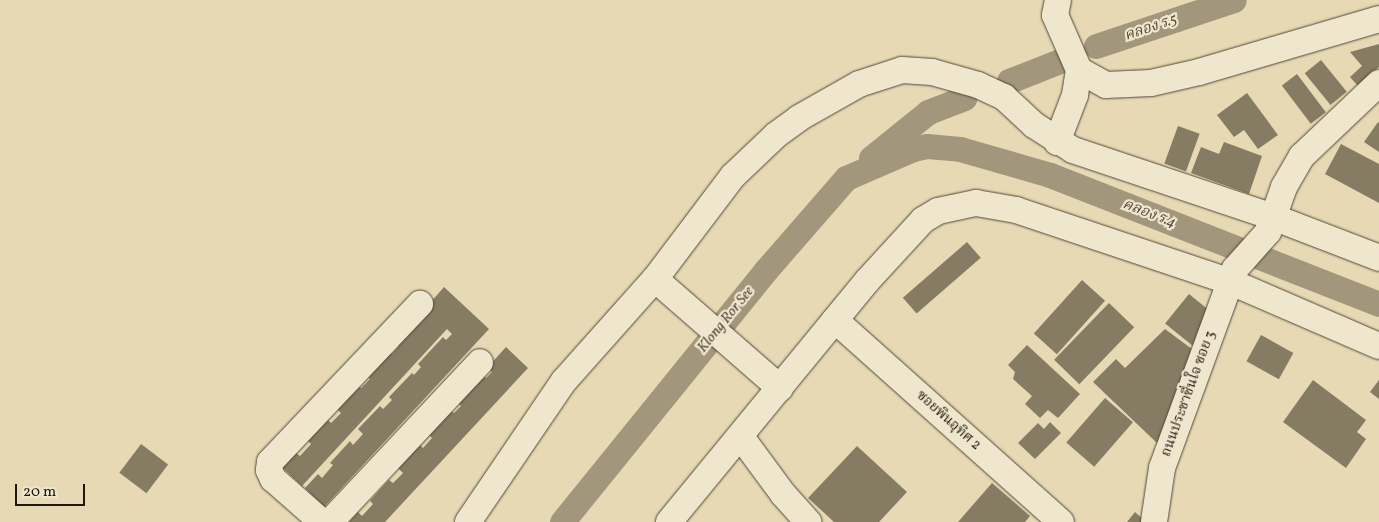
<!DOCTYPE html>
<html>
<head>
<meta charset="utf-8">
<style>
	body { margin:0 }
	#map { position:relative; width:1379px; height:522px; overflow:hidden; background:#e6d9b4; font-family:Vollkorn,"Noto Serif Thai",serif }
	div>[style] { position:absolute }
	.canal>* { height:25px; margin:-12.5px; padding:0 12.5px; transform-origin:12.5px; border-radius:12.5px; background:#a2977c }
	.building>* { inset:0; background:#867c64; transform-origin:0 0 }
	.roads { filter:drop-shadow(0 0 1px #504838) drop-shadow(0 0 1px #504838) }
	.minor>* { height:26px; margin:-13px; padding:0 13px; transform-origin:13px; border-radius:13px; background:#efe6ce }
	span { translate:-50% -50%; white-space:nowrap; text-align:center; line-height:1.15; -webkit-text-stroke:4.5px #efe6ce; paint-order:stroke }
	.street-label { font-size:14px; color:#1e170e }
	.water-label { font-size:15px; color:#534a3a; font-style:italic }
	.scale { position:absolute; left:15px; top:484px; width:70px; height:22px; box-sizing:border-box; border:2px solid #1e170e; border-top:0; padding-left:6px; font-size:15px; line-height:18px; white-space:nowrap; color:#1e170e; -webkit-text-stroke:4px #efe6ce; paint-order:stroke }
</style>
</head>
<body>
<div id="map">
	<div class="canal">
		<div style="left:1096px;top:46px;width:145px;rotate:-18.4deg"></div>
		<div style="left:1009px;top:81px;width:55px;rotate:-21.4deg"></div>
		<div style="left:871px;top:158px;width:73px;rotate:-38.9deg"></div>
		<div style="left:928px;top:112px;width:39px;rotate:-21deg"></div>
		<div style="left:562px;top:522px;width:324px;rotate:-51deg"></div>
		<div style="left:766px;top:270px;width:122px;rotate:-49deg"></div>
		<div style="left:846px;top:178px;width:73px;rotate:-23.4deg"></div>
		<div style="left:913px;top:149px;width:14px;rotate:-12deg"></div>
		<div style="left:927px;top:146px;width:33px;rotate:5deg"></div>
		<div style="left:960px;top:149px;width:94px;rotate:16.1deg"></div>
		<div style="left:1050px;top:175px;width:353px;rotate:21.4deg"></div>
	</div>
	<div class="building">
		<div style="clip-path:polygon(1379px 44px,1379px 67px,1358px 86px,1350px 77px,1362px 66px,1350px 52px)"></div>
		<div style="left:1321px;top:60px;width:41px;height:21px;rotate:51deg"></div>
		<div style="left:1297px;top:74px;width:48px;height:19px;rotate:53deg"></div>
		<div style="clip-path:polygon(1247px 93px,1278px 135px,1258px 149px,1244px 130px,1234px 137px,1217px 115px)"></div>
		<div style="clip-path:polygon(1378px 122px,1379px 123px,1379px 152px,1364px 142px)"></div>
		<div style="left:1178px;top:126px;width:23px;height:40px;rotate:20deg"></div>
		<div style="clip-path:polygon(1224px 142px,1262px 156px,1249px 194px,1191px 173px,1201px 147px,1219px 154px)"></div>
		<div style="clip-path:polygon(1341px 144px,1379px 164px,1379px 203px,1325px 174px)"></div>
		<div style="left:967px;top:242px;width:21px;height:85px;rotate:49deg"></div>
		<div style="left:1082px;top:280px;width:31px;height:72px;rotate:42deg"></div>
		<div style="clip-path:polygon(444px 287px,489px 329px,324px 507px,305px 488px,318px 474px,322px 478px,333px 465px,330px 463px,350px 441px,353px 445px,363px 434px,358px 429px,380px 406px,383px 409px,392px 400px,389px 397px,412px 373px,414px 375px,421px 367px,418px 364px,443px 337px,446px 340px,452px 334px,447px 329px,302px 486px,282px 467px,296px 453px,300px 456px,311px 444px,308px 441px,328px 420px,331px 423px,341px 413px,336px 408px,357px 385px,361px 388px,370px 379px,367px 376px,389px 351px,392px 354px,399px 346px,395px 343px)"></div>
		<div style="left:1189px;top:294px;width:35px;height:38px;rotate:39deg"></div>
		<div style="left:1109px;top:303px;width:35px;height:79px;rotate:44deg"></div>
		<div style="clip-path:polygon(1165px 329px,1200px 355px,1174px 425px,1157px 443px,1093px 382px,1116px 359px,1125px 368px)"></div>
		<div style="left:1261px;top:335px;width:37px;height:30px;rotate:29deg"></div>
		<div style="clip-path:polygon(1027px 345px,1080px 394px,1058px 418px,1048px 410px,1040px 418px,1025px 404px,1032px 396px,1013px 379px,1015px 372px,1008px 365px)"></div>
		<div style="clip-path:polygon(506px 347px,528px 368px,385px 522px,349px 522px,358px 512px,362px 516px,373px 504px,370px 501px,389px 480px,393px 483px,403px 473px,398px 468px,420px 445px,423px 448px,432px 438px,429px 435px,451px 411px,454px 413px,461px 406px,457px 402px,483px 375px,486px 378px,492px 372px,487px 368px)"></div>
		<div style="clip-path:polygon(1313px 380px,1366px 420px,1357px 432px,1366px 439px,1346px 468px,1283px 422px)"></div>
		<div style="clip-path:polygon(1379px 380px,1379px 399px,1370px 392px)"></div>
		<div style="left:1105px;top:398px;width:37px;height:59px;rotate:41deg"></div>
		<div style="clip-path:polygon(1050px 422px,1061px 433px,1035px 459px,1018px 443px,1038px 423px,1044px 429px)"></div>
		<div style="left:141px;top:444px;width:34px;height:36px;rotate:37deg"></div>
		<div style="clip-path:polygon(857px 446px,907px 492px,879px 522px,834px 522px,808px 498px)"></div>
		<div style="clip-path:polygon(992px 483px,1030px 516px,1025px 522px,958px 522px)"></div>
		<div style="clip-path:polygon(1135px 512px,1146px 522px,1127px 522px)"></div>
	</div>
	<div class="roads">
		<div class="minor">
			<div style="left:1079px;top:70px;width:31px;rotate:29deg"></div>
			<div style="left:1106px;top:85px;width:45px;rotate:-2.5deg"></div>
			<div style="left:1151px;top:83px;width:49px;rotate:-12.9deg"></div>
			<div style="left:1199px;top:72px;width:188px;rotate:-16.4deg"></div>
			<div style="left:1057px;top:142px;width:50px;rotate:-69deg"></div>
			<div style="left:1075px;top:95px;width:25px;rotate:-81deg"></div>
			<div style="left:1079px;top:70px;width:60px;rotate:-113.6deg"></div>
			<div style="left:1055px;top:15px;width:15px;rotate:-79deg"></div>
			<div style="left:655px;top:279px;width:129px;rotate:-52.9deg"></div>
			<div style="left:733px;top:176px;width:59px;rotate:-43.6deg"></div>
			<div style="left:776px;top:135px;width:29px;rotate:-36deg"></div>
			<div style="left:799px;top:118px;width:69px;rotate:-29.5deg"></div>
			<div style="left:859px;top:84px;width:45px;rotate:-18deg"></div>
			<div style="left:902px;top:70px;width:30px;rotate:4deg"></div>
			<div style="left:932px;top:72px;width:48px;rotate:15.8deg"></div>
			<div style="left:978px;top:85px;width:29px;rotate:25deg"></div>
			<div style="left:1004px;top:97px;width:41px;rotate:43deg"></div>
			<div style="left:1034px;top:125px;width:46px;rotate:32.7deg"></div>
			<div style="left:1073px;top:150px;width:211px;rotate:18.5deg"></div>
			<div style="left:1273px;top:217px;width:114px;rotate:21.1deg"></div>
			<div style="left:835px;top:320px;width:303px;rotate:41.8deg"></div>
			<div style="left:741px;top:437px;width:71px;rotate:53.6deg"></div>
			<div style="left:783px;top:494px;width:38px;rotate:48deg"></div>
			<div style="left:322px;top:522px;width:65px;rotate:-138.7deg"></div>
			<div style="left:273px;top:479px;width:10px;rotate:-114deg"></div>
			<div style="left:269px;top:470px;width:8px;rotate:-83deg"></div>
			<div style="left:270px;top:462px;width:218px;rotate:-46.5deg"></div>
			<div style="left:330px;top:522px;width:219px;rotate:-46.8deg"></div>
			<div style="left:468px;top:522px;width:171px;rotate:-55.8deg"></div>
			<div style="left:564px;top:381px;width:137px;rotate:-48.3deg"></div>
			<div style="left:655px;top:279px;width:166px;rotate:41.1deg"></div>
			<div style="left:669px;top:522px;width:312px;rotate:-50.6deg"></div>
			<div style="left:867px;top:281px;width:83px;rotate:-47.4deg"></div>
			<div style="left:923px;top:220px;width:17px;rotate:-31deg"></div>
			<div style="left:938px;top:211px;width:39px;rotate:-12deg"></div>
			<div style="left:976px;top:203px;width:41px;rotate:9.9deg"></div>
			<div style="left:1016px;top:210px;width:227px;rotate:18.5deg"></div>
			<div style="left:1231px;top:282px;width:161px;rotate:23.4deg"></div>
			<div style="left:1154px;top:522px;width:55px;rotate:-81.6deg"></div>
			<div style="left:1162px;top:468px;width:212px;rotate:-69.9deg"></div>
			<div style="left:1235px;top:269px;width:50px;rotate:-48.3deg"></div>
			<div style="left:1268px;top:232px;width:48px;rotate:-70.4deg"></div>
			<div style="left:1284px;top:187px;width:36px;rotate:-60deg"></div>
			<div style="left:1302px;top:156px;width:106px;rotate:-43.5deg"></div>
		</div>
	</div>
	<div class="street-label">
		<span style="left:1189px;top:394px;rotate:-70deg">ถนนประชาชื่นใจ ซอย 3</span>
		<span style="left:948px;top:421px;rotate:42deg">ซอยพินอุทิศ 2</span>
	</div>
	<div class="water-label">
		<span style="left:1151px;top:28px;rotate:-19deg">คลอง ร.5</span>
		<span style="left:1149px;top:214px;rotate:21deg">คลอง ร.4</span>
		<span style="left:726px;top:320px;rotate:-51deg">Klong Ror See</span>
	</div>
	<div class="scale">20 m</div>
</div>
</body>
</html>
